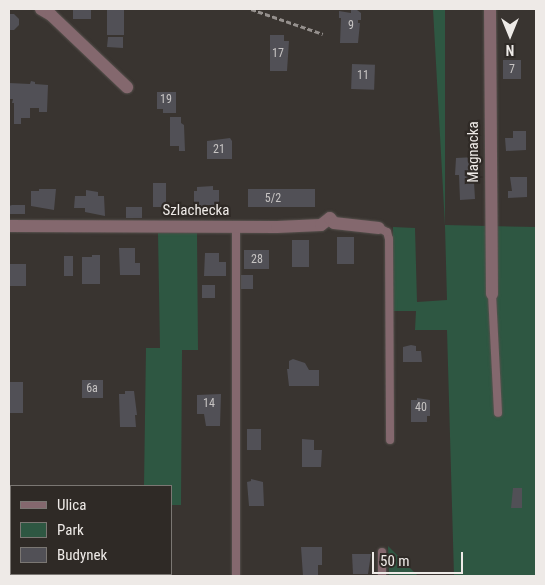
<!DOCTYPE html>
<html>
<head>
<meta charset="utf-8">
<style>
	body { margin:0 }
	#map { position:relative; width:545px; height:585px; overflow:hidden; background:#393430; font-family:"Roboto Condensed",sans-serif }
	div>[style] { position:absolute }
	.green>* { inset:0; background:#2e5742 }
	.building>* { inset:0; background:#515056; transform-origin:0 0 }
	.path>* { height:2.5px; margin-top:-1.25px; transform-origin:0; background:repeating-linear-gradient(90deg,#95908d 0 5px,transparent 0 7.5px) }
	.roads { filter:drop-shadow(0 0 1px #56514d) drop-shadow(0 0 1px #56514d) }
	.service>* { height:8px; margin:-4px; padding:0 4px; transform-origin:4px; border-radius:4px; background:#84686e }
	.minor>* { height:12px; margin:-6px; padding:0 6px; transform-origin:6px; border-radius:6px; background:#84686e }
	span { translate:-50% -50%; white-space:nowrap; text-align:center; line-height:1.15; -webkit-text-stroke:4.5px #2f2a26; paint-order:stroke }
	.number-label { font-size:12px; color:#c7c4c3 }
	.number-label span { -webkit-text-stroke-width:0 }
	.street-label { font-size:15px; color:#eeeae7 }
	.frame { position:absolute; inset:0; border:10px solid #eeeae7; pointer-events:none }
	.legend { position:absolute; left:10px; top:485px; width:162px; height:90px; box-sizing:border-box; background:#2f2a26; border:1px solid #7b7773; margin:0; padding:6px 9px; list-style:none; font-size:15px; color:#eeeae7 }
	.legend li { display:flex; align-items:center; gap:10px; height:25px }
	.legend b { width:25px; border:1px solid #7b7773 }
	.north { position:absolute; left:485px; top:10px; width:50px; height:50px; -webkit-text-stroke:4px #2f2a26; paint-order:stroke; rotate:180deg; font-size:14px; font-weight:700; line-height:20px; text-align:center; color:#eeeae7 }
	.north::after { content:''; display:block; margin:auto; width:18px; height:22px; background:#eeeae7; clip-path:polygon(50% 0,100% 100%,50% 72%,0 100%) }
	.scale { position:absolute; left:372px; top:552px; width:91px; height:22px; box-sizing:border-box; border:2px solid #eeeae7; border-top:0; padding-left:6px; font-size:15px; line-height:18px; white-space:nowrap; color:#eeeae7; -webkit-text-stroke:4px #2f2a26; paint-order:stroke }
</style>
</head>
<body>
<div id="map">
	<div class="green">
		<div style="clip-path:polygon(433px 9px,445px 9px,445px 225px,536px 227px,536px 576px,454px 576px,447px 330px,415px 330px,416px 311px,391px 311px,393px 227px,415px 228px,417px 302px,447px 300px,445px 226px)"></div>
		<div style="clip-path:polygon(158px 233px,197px 233px,198px 350px,182px 350px,181px 505px,171px 505px,171px 486px,144px 486px,146px 348px,160px 348px)"></div>
		<div style="clip-path:polygon(9px 498px,11px 498px,11px 574px,39px 574px,39px 576px,9px 576px)"></div>
		<div style="clip-path:polygon(388px 546px,417px 575px,417px 576px,389px 576px)"></div>
	</div>
	<div class="building">
		<div style="left:73px;top:9px;width:18px;height:10px"></div>
		<div style="left:107px;top:9px;width:17px;height:26px"></div>
		<div style="clip-path:polygon(351px 10px,357px 10px,361px 13px,361px 20px,358px 20px,358px 23px,360px 23px,358px 43px,340px 43px,341px 18px,339px 18px,339px 11px,351px 13px)"></div>
		<div style="clip-path:polygon(9px 14px,14px 14px,19px 19px,19px 25px,14px 30px,9px 30px)"></div>
		<div style="clip-path:polygon(270px 35px,284px 35px,284px 41px,289px 41px,287px 71px,270px 71px)"></div>
		<div style="clip-path:polygon(108px 37px,123px 37px,123px 48px,107px 47px)"></div>
		<div style="left:503px;top:60px;width:18px;height:19px"></div>
		<div style="left:352px;top:64px;width:23px;height:25px;rotate:2deg"></div>
		<div style="clip-path:polygon(31px 81px,35px 82px,35px 84px,48px 85px,47px 112px,39px 112px,39px 108px,30px 108px,30px 118px,21px 118px,21px 124px,14px 124px,14px 103px,12px 103px,13px 99px,9px 99px,9px 83px,30px 84px)"></div>
		<div style="clip-path:polygon(157px 92px,176px 92px,176px 113px,163px 113px,163px 109px,157px 109px)"></div>
		<div style="clip-path:polygon(170px 117px,181px 117px,181px 123px,184px 125px,185px 151px,179px 151px,179px 146px,170px 146px)"></div>
		<div style="clip-path:polygon(513px 131px,526px 131px,526px 150px,506px 151px,505px 138px,513px 138px)"></div>
		<div style="clip-path:polygon(230px 138px,232px 141px,232px 159px,207px 159px,207px 141px)"></div>
		<div style="clip-path:polygon(476px 157px,478px 174px,476px 174px,476px 182px,474px 182px,475px 199px,460px 200px,459px 175px,455px 175px,456px 158px)"></div>
		<div style="clip-path:polygon(510px 177px,527px 177px,527px 197px,508px 198px,508px 191px,512px 191px)"></div>
		<div style="left:153px;top:183px;width:13px;height:24px"></div>
		<div style="clip-path:polygon(213px 186px,213px 190px,219px 190px,219px 205px,207px 205px,207px 209px,194px 209px,194px 191px,197px 191px,197px 187px)"></div>
		<div style="clip-path:polygon(39px 189px,56px 189px,54px 210px,31px 206px,31px 191px,39px 191px)"></div>
		<div style="left:315px;top:189px;width:18px;height:67px;rotate:90deg"></div>
		<div style="clip-path:polygon(86px 190px,98px 192px,98px 196px,104px 196px,105px 216px,85px 212px,85px 208px,74px 208px,75px 196px,86px 196px)"></div>
		<div style="clip-path:polygon(12px 205px,25px 205px,25px 214px,9px 214px,9px 206px)"></div>
		<div style="left:126px;top:207px;width:16px;height:11px"></div>
		<div style="left:337px;top:237px;width:17px;height:27px"></div>
		<div style="left:292px;top:240px;width:17px;height:27px"></div>
		<div style="clip-path:polygon(119px 248px,135px 248px,135px 263px,140px 263px,140px 275px,120px 275px)"></div>
		<div style="left:244px;top:250px;width:25px;height:19px"></div>
		<div style="clip-path:polygon(205px 253px,219px 253px,219px 262px,226px 262px,226px 276px,204px 276px)"></div>
		<div style="clip-path:polygon(92px 255px,100px 255px,100px 284px,82px 284px,82px 257px,92px 257px)"></div>
		<div style="left:64px;top:256px;width:9px;height:20px"></div>
		<div style="left:9px;top:264px;width:17px;height:22px"></div>
		<div style="left:241px;top:275px;width:12px;height:14px"></div>
		<div style="left:202px;top:285px;width:13px;height:13px"></div>
		<div style="clip-path:polygon(411px 345px,416px 346px,416px 351px,421px 351px,422px 362px,403px 362px,403px 347px)"></div>
		<div style="clip-path:polygon(293px 359px,305px 363px,309px 370px,319px 370px,319px 386px,289px 386px,287px 369px,289px 369px,289px 361px)"></div>
		<div style="left:82px;top:380px;width:21px;height:18px"></div>
		<div style="left:9px;top:382px;width:14px;height:31px"></div>
		<div style="clip-path:polygon(125px 391px,134px 391px,137px 415px,135px 415px,136px 427px,120px 427px,119px 394px,125px 394px)"></div>
		<div style="clip-path:polygon(221px 394px,220px 426px,206px 426px,204px 414px,197px 414px,197px 395px)"></div>
		<div style="clip-path:polygon(417px 398px,430px 400px,430px 416px,427px 416px,427px 422px,411px 422px,411px 400px,417px 400px)"></div>
		<div style="left:247px;top:429px;width:14px;height:21px"></div>
		<div style="clip-path:polygon(302px 439px,314px 440px,314px 450px,322px 450px,321px 467px,302px 467px)"></div>
		<div style="clip-path:polygon(251px 479px,263px 482px,264px 506px,249px 506px,247px 482px,251px 481px)"></div>
		<div style="clip-path:polygon(513px 488px,522px 488px,522px 508px,511px 508px)"></div>
		<div style="clip-path:polygon(301px 547px,322px 547px,322px 565px,318px 565px,318px 576px,303px 576px)"></div>
		<div style="clip-path:polygon(352px 554px,371px 554px,368px 574px,353px 574px)"></div>
	</div>
	<div class="path">
		<div style="left:251px;top:9px;width:76px;rotate:19.1deg"></div>
	</div>
	<div class="roads">
		<div class="service">
			<div style="left:236px;top:227px;width:349px;rotate:90deg"></div>
			<div style="left:379px;top:228px;width:9px;rotate:27deg"></div>
			<div style="left:387px;top:232px;width:7px;rotate:74deg"></div>
			<div style="left:389px;top:239px;width:201px;rotate:89.7deg"></div>
			<div style="left:492px;top:294px;width:119px;rotate:87.1deg"></div>
			<div style="left:382px;top:552px;width:24px;rotate:90deg"></div>
		</div>
		<div class="minor">
			<div style="left:41px;top:9px;width:12px;rotate:31deg"></div>
			<div style="left:51px;top:15px;width:105px;rotate:43.5deg"></div>
			<div style="left:490px;top:9px;width:285px;rotate:89.6deg"></div>
			<div style="left:9px;top:226px;width:268px;rotate:0.2deg"></div>
			<div style="left:277px;top:227px;width:44px;rotate:-2.6deg"></div>
			<div style="left:321px;top:225px;width:11px;rotate:-38deg"></div>
			<div style="left:330px;top:218px;width:6px;rotate:51deg"></div>
			<div style="left:334px;top:223px;width:45px;rotate:6.3deg"></div>
		</div>
	</div>
	<div class="number-label">
		<span style="left:351px;top:26px">9</span>
		<span style="left:278px;top:54px">17</span>
		<span style="left:512px;top:70px">7</span>
		<span style="left:363px;top:76px">11</span>
		<span style="left:166px;top:100px">19</span>
		<span style="left:219px;top:150px">21</span>
		<span style="left:273px;top:199px">5/2</span>
		<span style="left:257px;top:260px">28</span>
		<span style="left:92px;top:389px">6a</span>
		<span style="left:209px;top:404px">14</span>
		<span style="left:421px;top:408px">40</span>
	</div>
	<div class="street-label">
		<span style="left:474px;top:152px;rotate:-90deg">Magnacka</span>
		<span style="left:196px;top:211px">Szlachecka</span>
	</div>
	<div class="frame"></div>
	<ul class="legend">
	<li><b style="height:6px;background:#84686e"></b>Ulica</li>
	<li><b style="height:14px;background:#2e5742"></b>Park</li>
	<li><b style="height:14px;background:#515056"></b>Budynek</li>
	</ul>
	<div class="north">N</div>
	<div class="scale">50 m</div>
</div>
</body>
</html>
